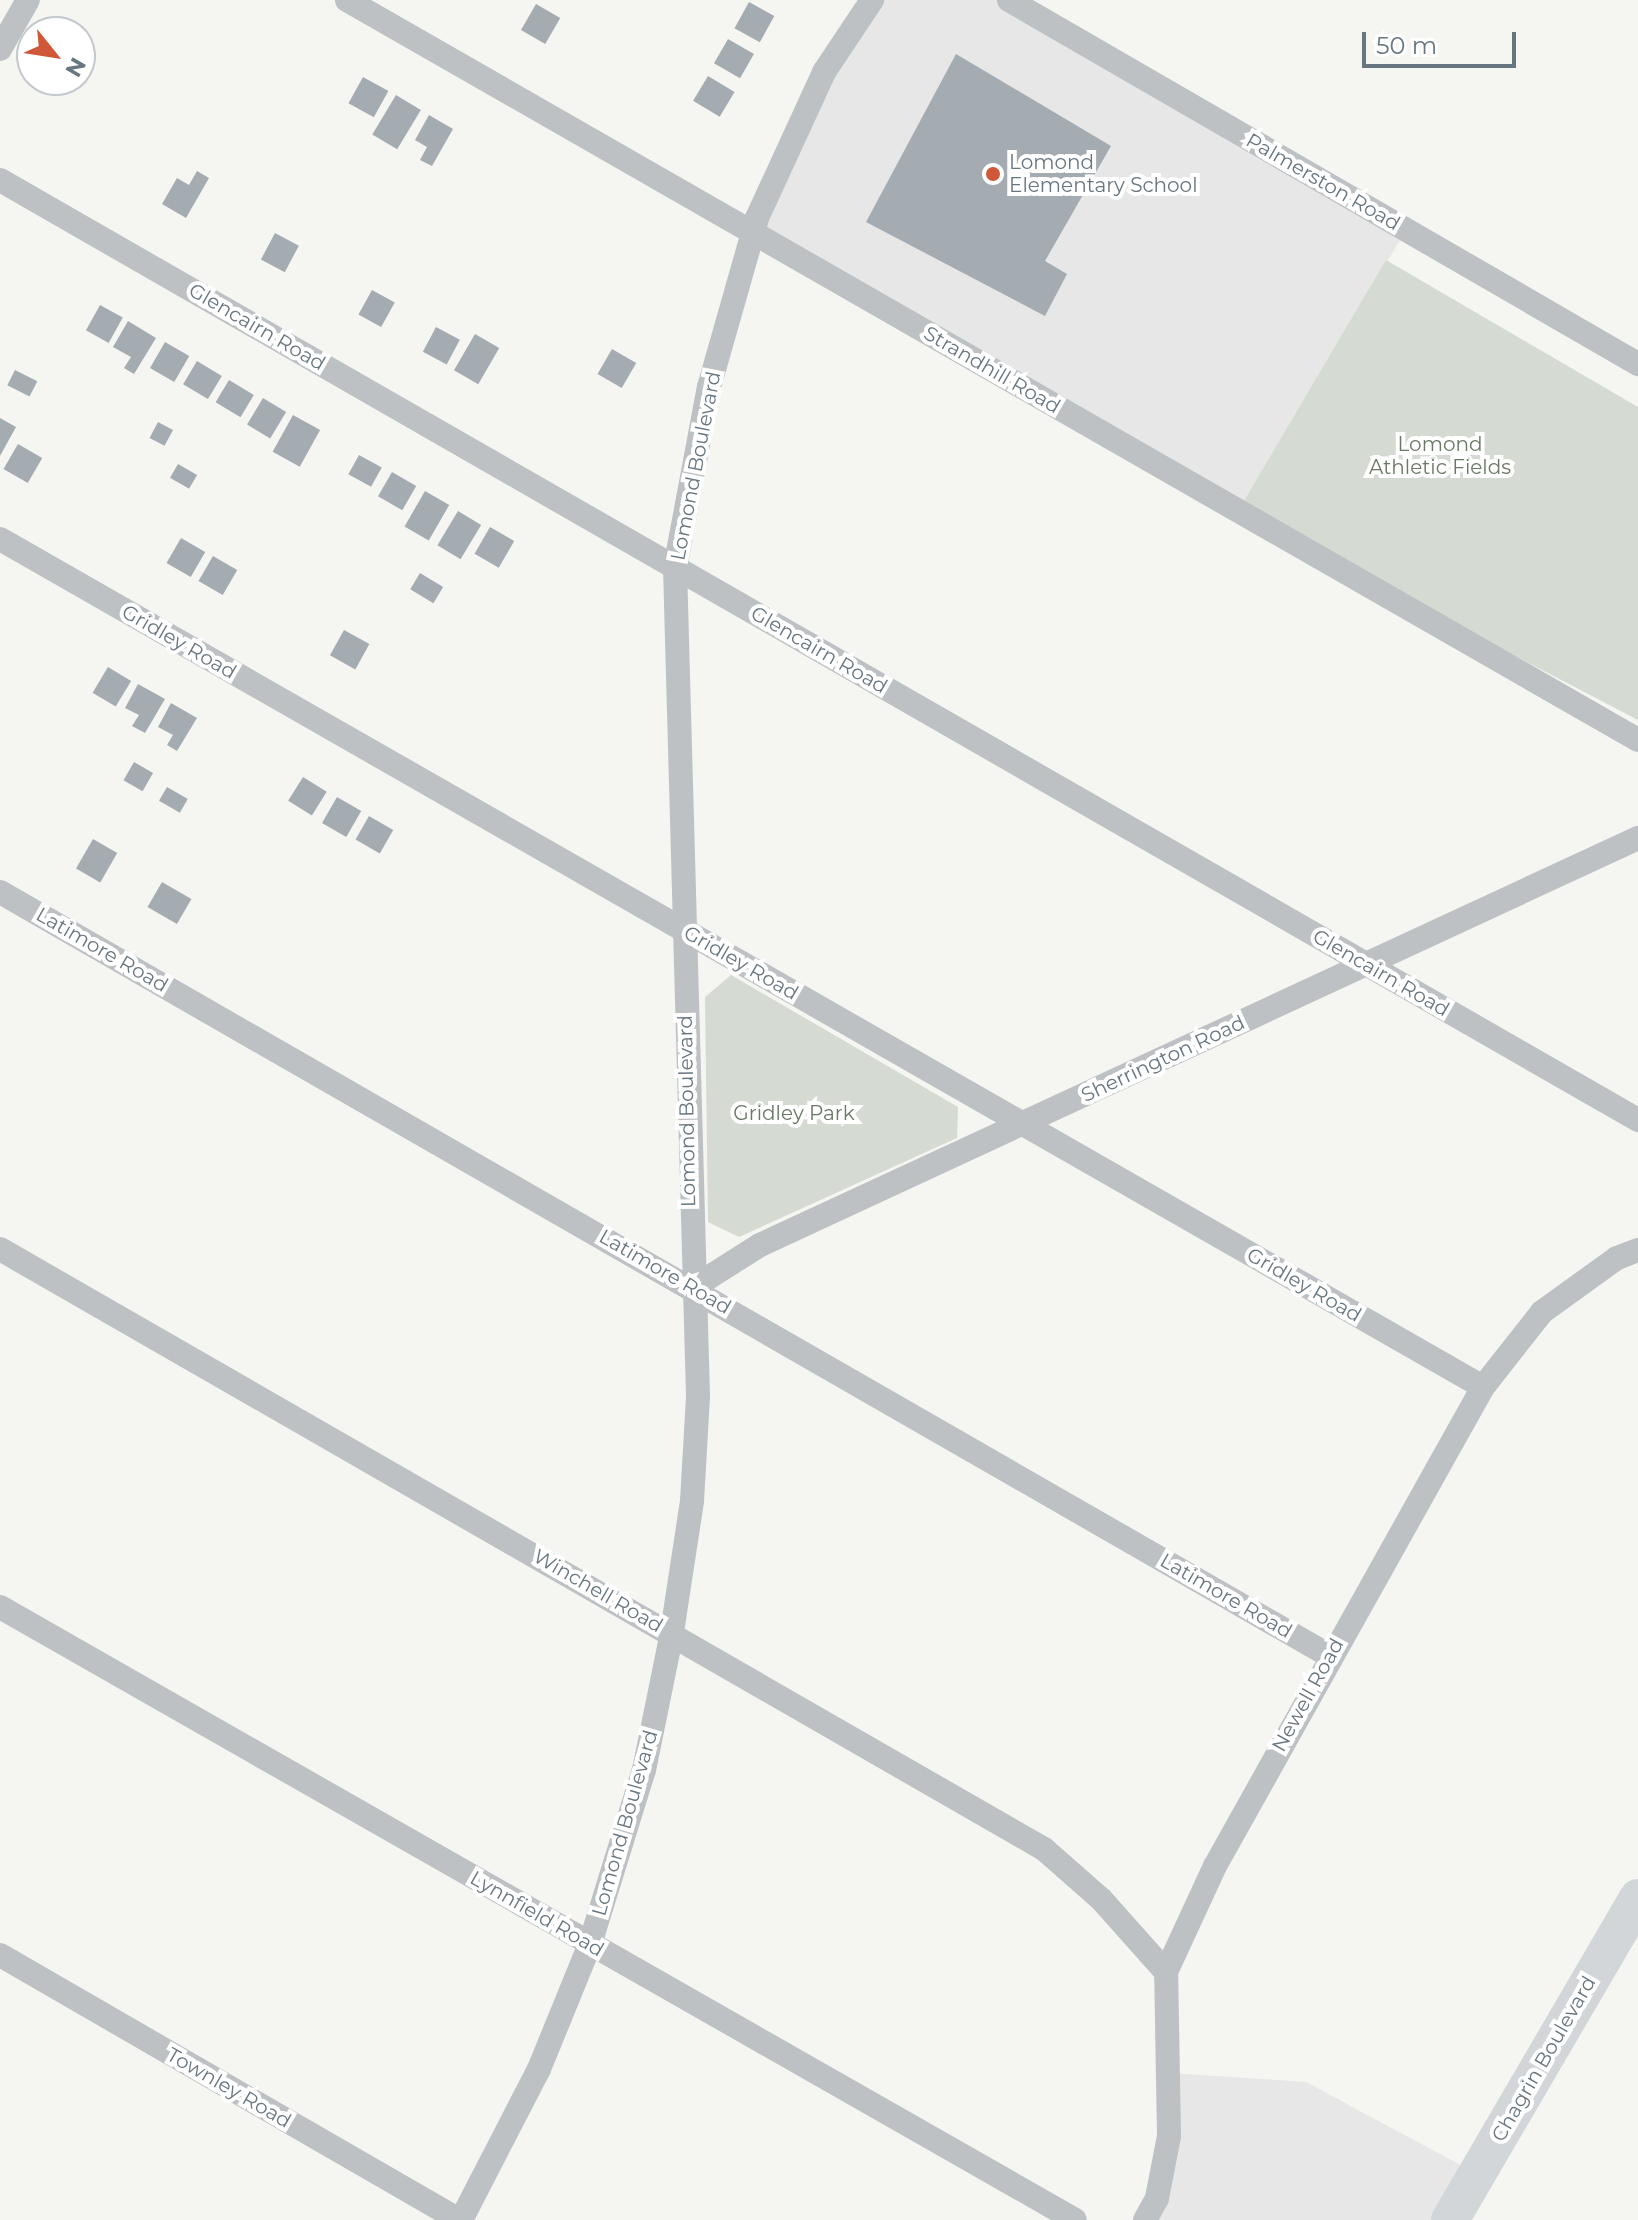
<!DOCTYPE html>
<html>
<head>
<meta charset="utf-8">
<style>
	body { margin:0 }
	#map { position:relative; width:1638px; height:2220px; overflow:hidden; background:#f5f5f2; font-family:Montserrat,sans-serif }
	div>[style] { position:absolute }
	.built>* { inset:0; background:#e6e7e6 }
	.green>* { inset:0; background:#d5dad2 }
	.building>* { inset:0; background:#a5acb1; transform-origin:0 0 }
	.street>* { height:24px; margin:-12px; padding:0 12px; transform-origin:12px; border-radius:12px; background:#bdc1c4 }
	.primary>* { height:38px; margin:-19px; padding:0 19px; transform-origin:19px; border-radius:19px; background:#d2d6d9 }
	.dots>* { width:22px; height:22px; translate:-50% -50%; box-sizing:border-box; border:4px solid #fff; border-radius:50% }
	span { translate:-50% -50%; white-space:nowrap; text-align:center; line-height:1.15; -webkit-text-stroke:8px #fff; paint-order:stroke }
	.poi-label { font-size:20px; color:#687680 }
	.left { translate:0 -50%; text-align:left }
	.street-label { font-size:20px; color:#687680 }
	.park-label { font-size:20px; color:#6a7866 }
	.north { position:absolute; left:16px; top:16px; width:80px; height:80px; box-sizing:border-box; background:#fff; border:2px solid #c3c8cc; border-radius:50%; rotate:120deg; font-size:22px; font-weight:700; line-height:32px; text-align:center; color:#687680 }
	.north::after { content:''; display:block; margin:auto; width:28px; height:36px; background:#d05738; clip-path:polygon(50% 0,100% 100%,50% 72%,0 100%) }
	.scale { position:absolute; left:1362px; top:32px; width:154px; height:36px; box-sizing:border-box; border:4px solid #687680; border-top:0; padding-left:10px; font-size:24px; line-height:28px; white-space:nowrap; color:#687680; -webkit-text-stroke:6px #fff; paint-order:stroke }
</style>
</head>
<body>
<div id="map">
	<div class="built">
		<div style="clip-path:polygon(872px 0,1009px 0,1406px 230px,1238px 511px,774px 245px,757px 218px)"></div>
		<div style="clip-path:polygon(1171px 2073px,1306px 2082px,1477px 2174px,1450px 2220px,1145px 2220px)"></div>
	</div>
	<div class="green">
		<div style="clip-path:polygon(1386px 260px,1638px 407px,1638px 720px,1238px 511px)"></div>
		<div style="clip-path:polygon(731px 975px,958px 1107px,957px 1138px,739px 1237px,708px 1222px,705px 997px)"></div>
	</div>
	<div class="building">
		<div style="left:749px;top:2px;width:29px;height:30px;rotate:29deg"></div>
		<div style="left:536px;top:4px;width:28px;height:30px;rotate:30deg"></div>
		<div style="left:728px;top:39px;width:30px;height:28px;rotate:30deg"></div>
		<div style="clip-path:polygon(956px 54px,1111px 146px,1045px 261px,1067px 274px,1045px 316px,866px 222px)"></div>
		<div style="left:708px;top:76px;width:31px;height:29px;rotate:31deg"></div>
		<div style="left:363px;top:77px;width:29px;height:30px;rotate:29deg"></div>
		<div style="left:396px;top:95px;width:29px;height:46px;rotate:31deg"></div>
		<div style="clip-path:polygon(429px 115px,453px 129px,432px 166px,420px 160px,427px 147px,415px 140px)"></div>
		<div style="clip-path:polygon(197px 171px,209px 178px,186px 218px,162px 204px,177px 178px,189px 185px)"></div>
		<div style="left:275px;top:233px;width:27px;height:30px;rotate:28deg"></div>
		<div style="left:372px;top:290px;width:26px;height:28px;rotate:29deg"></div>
		<div style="left:100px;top:305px;width:26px;height:29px;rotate:29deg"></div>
		<div style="clip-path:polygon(128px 321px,156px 338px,134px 374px,124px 368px,131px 357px,113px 347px)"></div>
		<div style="left:436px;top:327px;width:27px;height:28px;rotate:28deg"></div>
		<div style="left:475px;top:334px;width:28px;height:42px;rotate:30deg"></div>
		<div style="left:165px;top:342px;width:28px;height:30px;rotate:30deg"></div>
		<div style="left:612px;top:349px;width:28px;height:29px;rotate:30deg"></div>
		<div style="left:197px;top:361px;width:29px;height:27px;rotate:31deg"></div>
		<div style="left:15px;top:370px;width:25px;height:17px;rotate:27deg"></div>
		<div style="left:229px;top:380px;width:29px;height:26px;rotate:31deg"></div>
		<div style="left:263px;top:398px;width:27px;height:31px;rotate:31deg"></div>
		<div style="left:293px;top:415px;width:31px;height:42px;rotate:29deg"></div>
		<div style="clip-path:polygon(0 418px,16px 427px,0 456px)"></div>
		<div style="left:158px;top:422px;width:17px;height:18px;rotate:28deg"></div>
		<div style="left:18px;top:444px;width:28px;height:29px;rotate:30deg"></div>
		<div style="left:359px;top:455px;width:26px;height:22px;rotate:29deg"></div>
		<div style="left:178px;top:464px;width:22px;height:16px;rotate:30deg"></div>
		<div style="left:392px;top:472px;width:28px;height:28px;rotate:30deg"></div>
		<div style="left:425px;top:491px;width:28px;height:41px;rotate:30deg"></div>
		<div style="left:458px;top:511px;width:27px;height:40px;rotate:31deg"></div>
		<div style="left:490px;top:527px;width:28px;height:31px;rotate:30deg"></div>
		<div style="left:181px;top:538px;width:28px;height:29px;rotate:30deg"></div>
		<div style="left:213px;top:556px;width:28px;height:29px;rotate:30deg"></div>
		<div style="left:420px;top:573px;width:27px;height:19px;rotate:31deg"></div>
		<div style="left:344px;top:630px;width:29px;height:29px;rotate:29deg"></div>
		<div style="left:108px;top:667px;width:27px;height:30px;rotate:31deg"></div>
		<div style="clip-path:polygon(138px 684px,165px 699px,145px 733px,132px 726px,139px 715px,125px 708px)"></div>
		<div style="clip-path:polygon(171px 703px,197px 718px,177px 751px,167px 745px,173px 735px,158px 727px)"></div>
		<div style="left:134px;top:762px;width:22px;height:21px;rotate:30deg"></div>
		<div style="left:303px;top:777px;width:28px;height:28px;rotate:32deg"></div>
		<div style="left:167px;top:787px;width:24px;height:16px;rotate:30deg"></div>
		<div style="left:337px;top:797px;width:28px;height:30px;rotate:30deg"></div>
		<div style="left:369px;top:816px;width:28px;height:27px;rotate:30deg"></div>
		<div style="left:93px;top:839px;width:28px;height:34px;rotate:30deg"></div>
		<div style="left:162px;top:882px;width:34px;height:29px;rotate:30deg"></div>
	</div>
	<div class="street">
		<div style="left:347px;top:0;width:1488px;rotate:29.82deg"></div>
		<div style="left:1009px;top:0;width:727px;rotate:30.06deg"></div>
		<div style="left:0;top:49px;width:56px;rotate:-60.3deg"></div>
		<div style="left:0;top:180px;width:1889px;rotate:29.85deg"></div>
		<div style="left:0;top:539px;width:1708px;rotate:29.76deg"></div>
		<div style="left:0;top:892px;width:1532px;rotate:29.88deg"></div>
		<div style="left:0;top:1249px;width:1204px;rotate:29.89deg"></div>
		<div style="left:1044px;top:1849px;width:76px;rotate:41.3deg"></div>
		<div style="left:1101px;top:1899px;width:98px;rotate:48.3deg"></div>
		<div style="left:692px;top:1288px;width:80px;rotate:-32.3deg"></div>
		<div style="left:760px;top:1245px;width:968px;rotate:-24.87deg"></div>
		<div style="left:0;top:1607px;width:1237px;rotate:29.69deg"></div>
		<div style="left:0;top:1955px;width:530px;rotate:30deg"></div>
		<div style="left:461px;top:2220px;width:170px;rotate:-62.7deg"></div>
		<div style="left:539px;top:2069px;width:135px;rotate:-67.8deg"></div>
		<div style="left:590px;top:1944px;width:182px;rotate:-72.8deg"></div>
		<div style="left:644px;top:1770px;width:141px;rotate:-78.5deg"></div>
		<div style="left:672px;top:1632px;width:133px;rotate:-81.3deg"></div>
		<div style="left:692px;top:1501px;width:105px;rotate:-86.7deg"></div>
		<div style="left:698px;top:1396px;width:828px;rotate:-91.59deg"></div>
		<div style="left:675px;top:568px;width:184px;rotate:-79.4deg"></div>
		<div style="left:709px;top:387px;width:176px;rotate:-74.1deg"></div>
		<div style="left:757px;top:218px;width:161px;rotate:-65.3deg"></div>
		<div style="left:824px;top:72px;width:87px;rotate:-56.3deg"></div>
		<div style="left:1145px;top:2220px;width:25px;rotate:-61deg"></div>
		<div style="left:1157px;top:2198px;width:63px;rotate:-79deg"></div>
		<div style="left:1169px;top:2136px;width:164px;rotate:-91deg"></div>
		<div style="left:1166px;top:1972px;width:117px;rotate:-65.2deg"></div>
		<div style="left:1215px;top:1866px;width:549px;rotate:-60.77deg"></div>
		<div style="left:1483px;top:1387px;width:95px;rotate:-51.8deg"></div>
		<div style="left:1542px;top:1312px;width:92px;rotate:-35.8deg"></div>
		<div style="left:1617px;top:1258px;width:22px;rotate:-21deg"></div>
	</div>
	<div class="primary">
		<div style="left:1450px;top:2220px;width:373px;rotate:-59.7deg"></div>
	</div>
	<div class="dots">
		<div style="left:993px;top:174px;background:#d05738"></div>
	</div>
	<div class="poi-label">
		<span class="left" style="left:1009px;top:174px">Lomond<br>Elementary School</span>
	</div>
	<div class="street-label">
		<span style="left:1323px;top:182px;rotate:30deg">Palmerston Road</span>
		<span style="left:257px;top:327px;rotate:30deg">Glencairn Road</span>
		<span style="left:992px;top:370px;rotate:30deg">Strandhill Road</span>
		<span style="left:696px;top:466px;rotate:-79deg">Lomond Boulevard</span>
		<span style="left:179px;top:642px;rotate:30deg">Gridley Road</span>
		<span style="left:819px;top:650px;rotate:30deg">Glencairn Road</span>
		<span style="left:102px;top:950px;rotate:30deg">Latimore Road</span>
		<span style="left:741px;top:963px;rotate:30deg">Gridley Road</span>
		<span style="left:1381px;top:973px;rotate:30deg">Glencairn Road</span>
		<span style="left:1163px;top:1059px;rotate:-25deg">Sherrington Road</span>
		<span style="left:687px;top:1111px;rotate:-91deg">Lomond Boulevard</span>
		<span style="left:665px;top:1272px;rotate:30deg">Latimore Road</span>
		<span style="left:1304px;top:1285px;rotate:30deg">Gridley Road</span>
		<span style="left:598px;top:1591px;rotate:30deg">Winchell Road</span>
		<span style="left:1226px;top:1596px;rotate:30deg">Latimore Road</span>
		<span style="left:1308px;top:1695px;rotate:-61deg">Newell Road</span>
		<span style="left:625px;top:1823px;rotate:-74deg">Lomond Boulevard</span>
		<span style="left:537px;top:1914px;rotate:30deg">Lynnfield Road</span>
		<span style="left:1544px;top:2059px;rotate:-60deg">Chagrin Boulevard</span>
		<span style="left:229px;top:2088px;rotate:30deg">Townley Road</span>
	</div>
	<div class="park-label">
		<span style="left:1440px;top:456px">Lomond<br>Athletic Fields</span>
		<span style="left:794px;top:1113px">Gridley Park</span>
	</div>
	<div class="north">N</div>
	<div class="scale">50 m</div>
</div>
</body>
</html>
